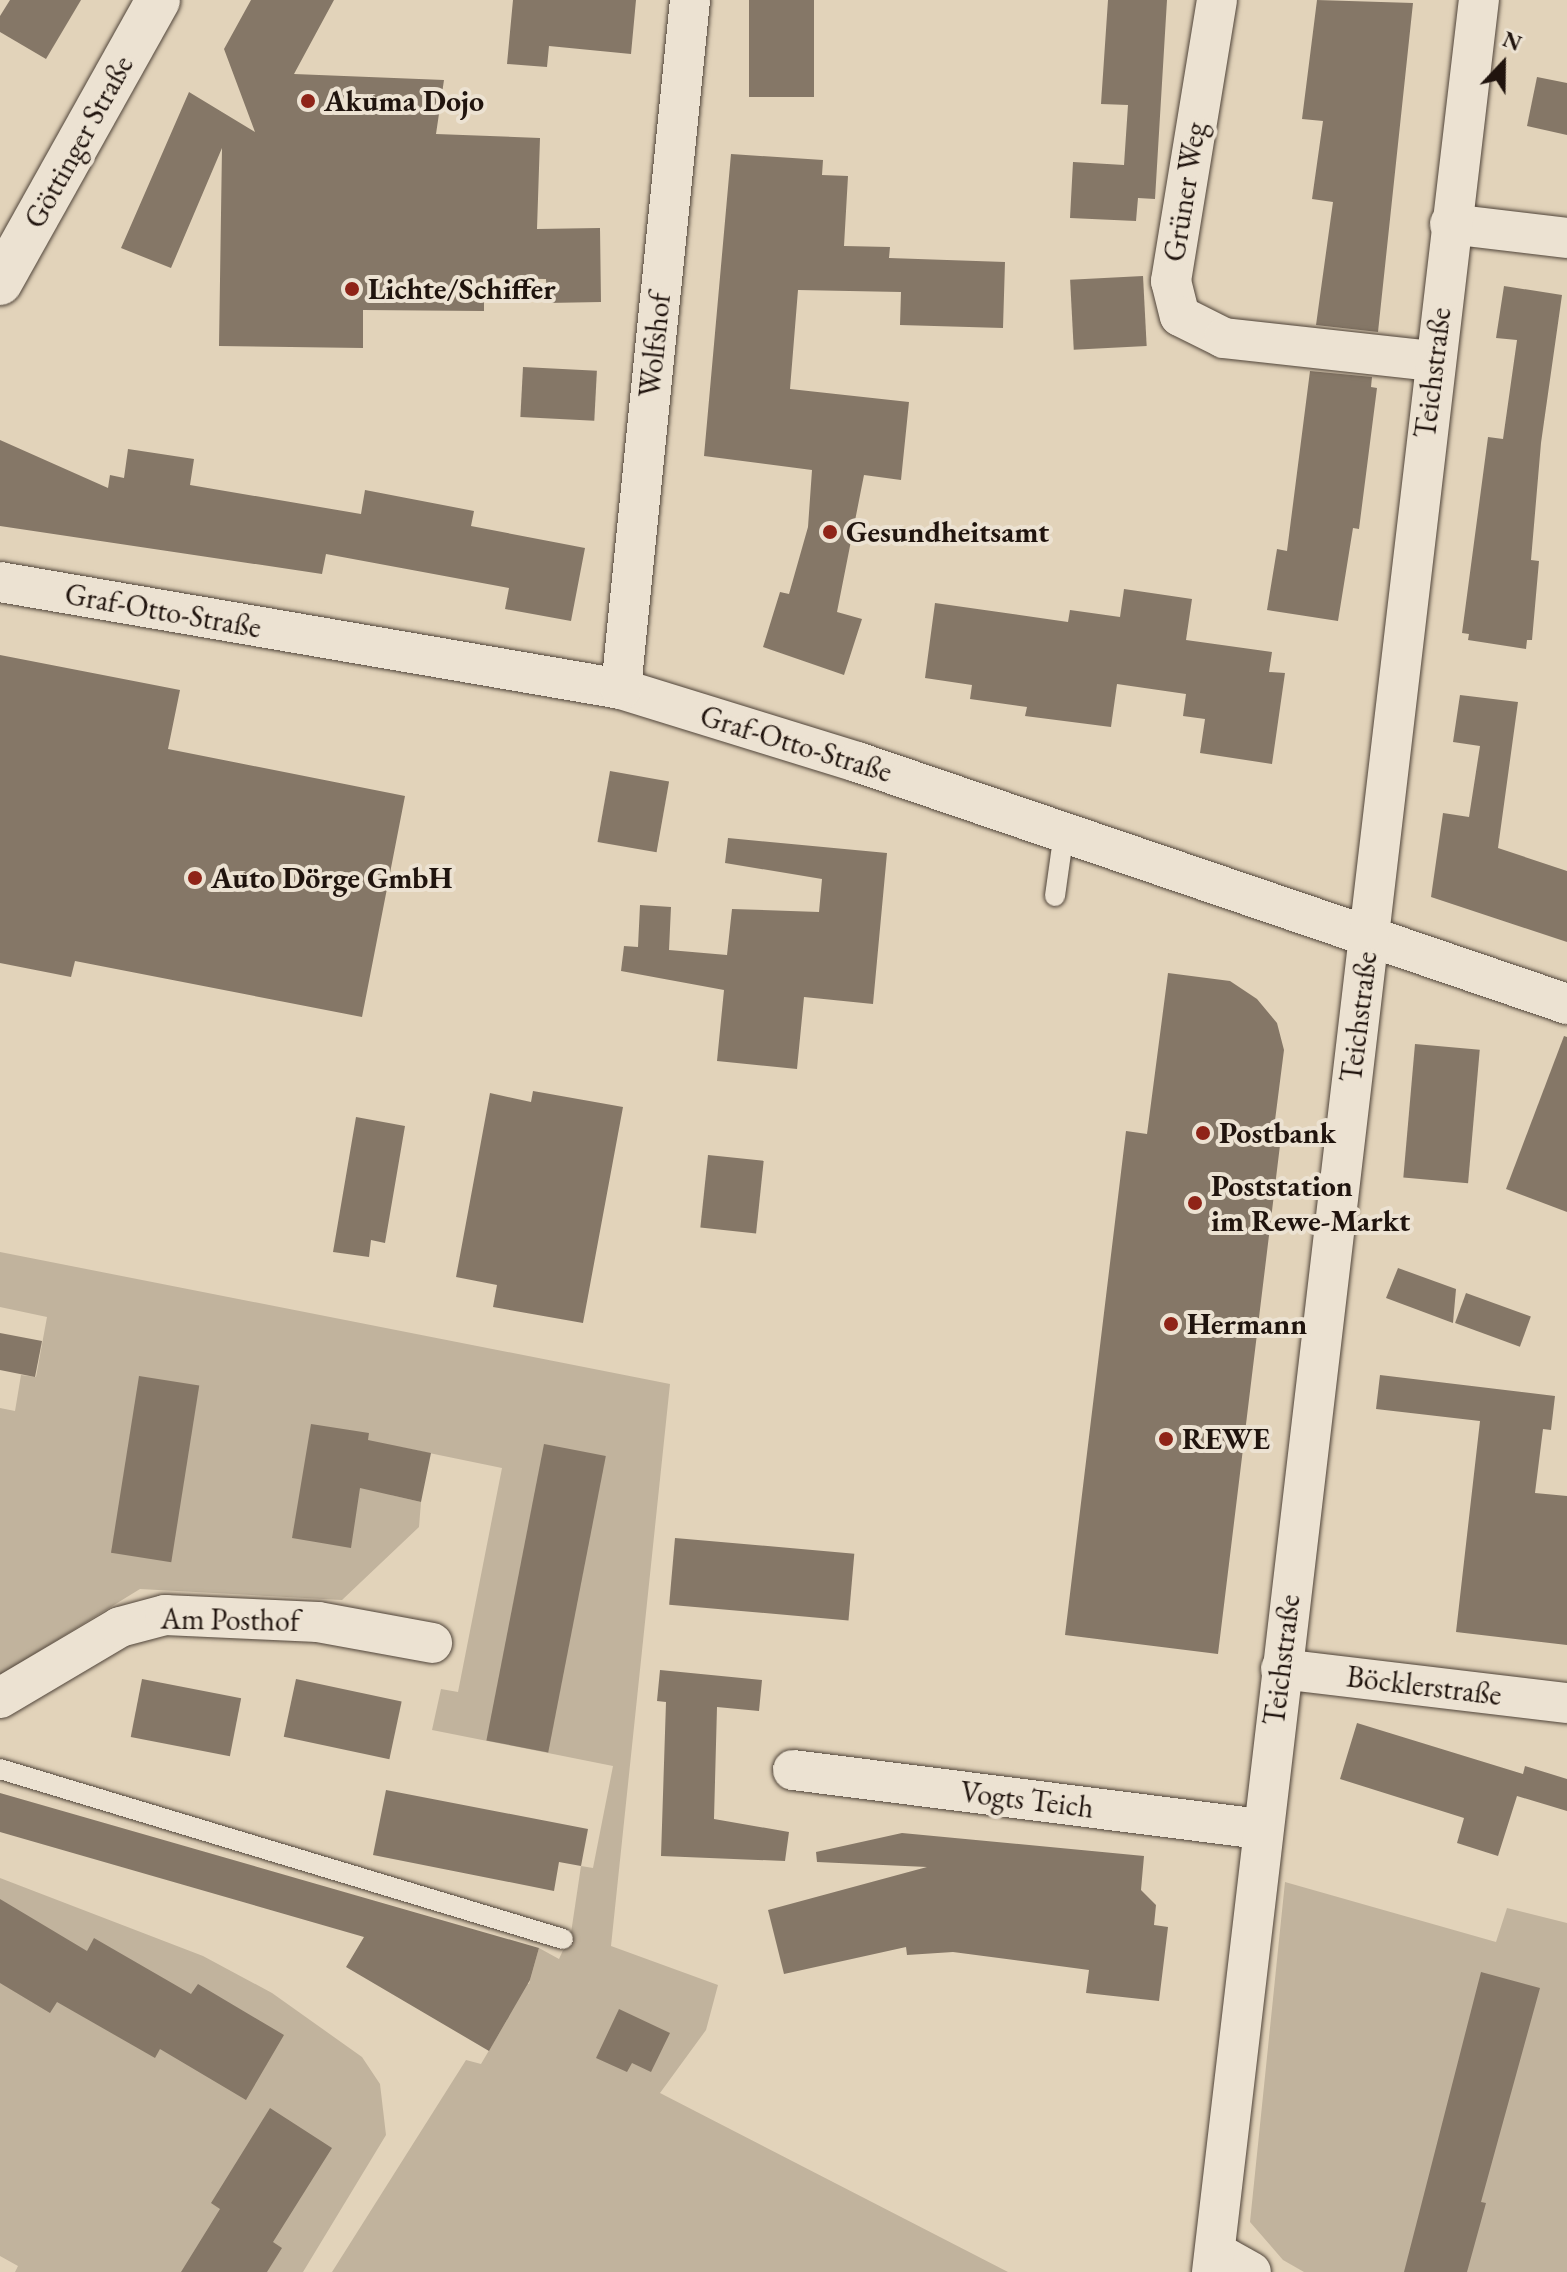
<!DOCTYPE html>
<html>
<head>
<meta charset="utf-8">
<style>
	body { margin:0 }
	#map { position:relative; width:1567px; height:2272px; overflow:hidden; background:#e2d3ba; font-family:"EB Garamond",serif }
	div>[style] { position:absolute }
	.green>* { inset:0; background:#c1b39d }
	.building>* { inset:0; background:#857767; transform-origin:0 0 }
	.roads { filter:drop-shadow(0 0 2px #504439) drop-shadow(0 0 2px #504439) }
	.lane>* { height:20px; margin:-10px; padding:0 10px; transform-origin:10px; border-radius:10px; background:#ece2d2 }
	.street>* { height:40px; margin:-20px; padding:0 20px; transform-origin:20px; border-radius:20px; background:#ece2d2 }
	.secondary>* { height:44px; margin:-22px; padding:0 22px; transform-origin:22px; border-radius:22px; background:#ece2d2 }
	.dots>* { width:22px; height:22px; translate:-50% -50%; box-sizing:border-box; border:4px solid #ece2d2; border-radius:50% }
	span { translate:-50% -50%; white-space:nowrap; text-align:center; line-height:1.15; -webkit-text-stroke:8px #ece2d2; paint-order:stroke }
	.poi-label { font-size:30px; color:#20140e; font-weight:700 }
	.left { translate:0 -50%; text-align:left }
	.street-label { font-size:30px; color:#20140e }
	.north { position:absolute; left:1463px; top:24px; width:80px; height:80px; -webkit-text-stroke:6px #ece2d2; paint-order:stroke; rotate:22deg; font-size:22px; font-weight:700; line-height:32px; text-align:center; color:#20140e }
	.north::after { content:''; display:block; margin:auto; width:28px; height:36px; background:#20140e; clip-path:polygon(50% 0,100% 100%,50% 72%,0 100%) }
</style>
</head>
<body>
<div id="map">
	<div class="green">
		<div style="clip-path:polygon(0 1252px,670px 1384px,611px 1946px,718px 1985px,706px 2030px,660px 2093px,1008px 2272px,332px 2272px,466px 2060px,481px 2064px,507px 2020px,364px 1937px,529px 1984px,539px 1948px,559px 1959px,571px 1933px,581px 1866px,593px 1868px,613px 1766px,432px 1730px,441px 1689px,458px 1692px,502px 1468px,400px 1447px,391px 1495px,421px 1502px,419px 1527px,342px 1600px,140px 1589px,0 1675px,0 1408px,15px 1411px,21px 1375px,36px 1377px,47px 1317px,0 1307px)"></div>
		<div style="clip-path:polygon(0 1878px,203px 1956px,272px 1993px,362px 2057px,380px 2084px,386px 2135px,303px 2272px,15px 2272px,18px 2266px,0 2256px)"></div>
		<div style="clip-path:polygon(1285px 1882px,1496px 1942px,1507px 1908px,1567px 1923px,1567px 2272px,1304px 2272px,1283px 2260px,1250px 2222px)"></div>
	</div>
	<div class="building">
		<div style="clip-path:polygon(10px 0,81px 0,46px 59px,0 32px,0 16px)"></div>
		<div style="clip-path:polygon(251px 0,334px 0,294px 74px,444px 80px,436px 134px,540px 138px,537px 229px,600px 228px,601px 302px,547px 303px,546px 279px,484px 278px,484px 311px,363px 310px,363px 348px,219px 346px,222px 148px,171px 268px,121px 248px,189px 92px,255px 132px,224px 49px)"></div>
		<div style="clip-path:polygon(513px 0,636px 0,631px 54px,549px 46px,547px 67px,507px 64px)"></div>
		<div style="left:749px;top:0;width:65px;height:97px"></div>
		<div style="clip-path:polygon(1108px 0,1167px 0,1155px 199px,1138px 198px,1136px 221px,1070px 218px,1073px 162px,1124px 165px,1128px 105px,1101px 104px)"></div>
		<div style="clip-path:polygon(1317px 0,1413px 3px,1378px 332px,1316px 325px,1333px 202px,1312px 199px,1323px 121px,1302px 119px)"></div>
		<div style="clip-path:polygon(1537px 77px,1567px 83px,1567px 135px,1527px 126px)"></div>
		<div style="clip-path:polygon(731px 154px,823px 160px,822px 175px,848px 176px,844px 246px,890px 247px,889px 258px,1005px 262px,1003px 328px,900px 325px,901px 292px,798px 290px,790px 389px,909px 402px,901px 480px,864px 475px,837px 612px,862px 619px,844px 675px,763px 647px,780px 592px,789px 594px,808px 527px,812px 470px,704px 456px)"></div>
		<div style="left:1143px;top:276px;width:70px;height:73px;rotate:87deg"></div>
		<div style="clip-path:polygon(1504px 286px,1562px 295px,1541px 443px,1531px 560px,1539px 561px,1532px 640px,1527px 640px,1526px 649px,1468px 640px,1469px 634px,1462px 633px,1488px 437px,1503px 439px,1517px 340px,1496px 338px)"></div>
		<div style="left:523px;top:367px;width:74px;height:50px;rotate:3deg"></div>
		<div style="clip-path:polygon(1310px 371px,1372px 377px,1371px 387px,1377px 388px,1359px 529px,1353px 528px,1338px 621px,1267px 610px,1277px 549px,1287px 551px)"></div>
		<div style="clip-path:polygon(0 440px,108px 488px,110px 475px,124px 478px,128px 449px,194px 459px,190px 485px,361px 514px,365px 490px,474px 511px,471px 526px,585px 548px,571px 621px,505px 609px,509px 588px,326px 554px,322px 574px,0 526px)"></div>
		<div style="clip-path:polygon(1124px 589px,1192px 599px,1186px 640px,1272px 652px,1269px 672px,1285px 673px,1272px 764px,1200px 753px,1205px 719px,1183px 716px,1186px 694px,1117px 684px,1111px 727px,1025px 716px,1027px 707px,970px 699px,972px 685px,925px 678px,935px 603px,1068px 622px,1070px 610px,1120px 617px)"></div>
		<div style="clip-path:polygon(0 655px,180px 690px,168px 749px,405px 796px,362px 1017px,75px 961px,71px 977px,0 963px)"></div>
		<div style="clip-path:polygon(1460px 695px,1518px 702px,1498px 848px,1567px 871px,1567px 942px,1431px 897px,1443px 813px,1469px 817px,1480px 746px,1453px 742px)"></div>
		<div style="left:610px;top:771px;width:60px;height:72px;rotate:10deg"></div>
		<div style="clip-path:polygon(728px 838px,887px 853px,873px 1004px,804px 997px,797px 1069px,717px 1061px,724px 990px,621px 971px,624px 946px,638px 947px,640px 905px,671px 907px,669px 950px,727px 955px,732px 909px,819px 912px,822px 879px,725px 863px)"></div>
		<div style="clip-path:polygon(1168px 973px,1230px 981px,1257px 999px,1277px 1023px,1284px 1050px,1273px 1136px,1281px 1137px,1218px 1654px,1065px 1635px,1126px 1131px,1147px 1134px)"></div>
		<div style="clip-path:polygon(1564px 1036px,1567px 1037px,1567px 1212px,1506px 1189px)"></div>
		<div style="left:1415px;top:1044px;width:65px;height:134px;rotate:5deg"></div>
		<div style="clip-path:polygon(533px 1091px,623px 1107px,583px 1323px,493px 1307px,497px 1285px,456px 1277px,490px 1093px,531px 1102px)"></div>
		<div style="clip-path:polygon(356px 1117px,405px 1126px,385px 1243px,371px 1240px,369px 1257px,333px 1252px)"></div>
		<div style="left:708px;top:1155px;width:56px;height:73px;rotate:6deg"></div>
		<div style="clip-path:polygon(1398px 1268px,1456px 1289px,1453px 1323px,1386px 1298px)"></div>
		<div style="left:1466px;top:1293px;width:69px;height:32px;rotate:20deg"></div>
		<div style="clip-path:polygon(0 1333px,42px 1341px,35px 1377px,0 1370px)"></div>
		<div style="clip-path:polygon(1380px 1375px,1555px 1396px,1551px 1430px,1543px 1429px,1535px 1493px,1567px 1496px,1567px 1645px,1456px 1632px,1480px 1421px,1376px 1409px)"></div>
		<div style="left:139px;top:1376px;width:61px;height:179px;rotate:9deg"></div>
		<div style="clip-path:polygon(311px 1424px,369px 1433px,368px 1440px,431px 1453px,421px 1502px,360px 1488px,351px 1548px,292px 1538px)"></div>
		<div style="left:544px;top:1444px;width:63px;height:302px;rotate:11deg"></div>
		<div style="left:675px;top:1538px;width:180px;height:67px;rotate:5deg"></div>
		<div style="clip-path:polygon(660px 1670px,762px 1680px,759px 1711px,717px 1707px,714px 1819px,789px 1832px,785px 1861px,661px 1856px,666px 1702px,657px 1701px)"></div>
		<div style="left:142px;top:1679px;width:101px;height:59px;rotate:11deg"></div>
		<div style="left:296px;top:1679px;width:108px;height:59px;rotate:12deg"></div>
		<div style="clip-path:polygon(1357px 1723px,1523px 1774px,1525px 1766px,1567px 1779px,1567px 1811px,1517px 1796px,1498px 1856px,1457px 1843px,1464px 1818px,1340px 1779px)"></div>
		<div style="clip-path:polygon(386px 1790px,588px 1829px,581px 1866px,559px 1862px,554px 1891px,373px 1855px)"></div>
		<div style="clip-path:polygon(0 1793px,539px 1948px,530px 1980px,489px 2051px,346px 1967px,364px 1937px,0 1832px)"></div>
		<div style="clip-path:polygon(902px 1833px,1144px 1856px,1141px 1890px,1156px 1905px,1154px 1925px,1168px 1927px,1159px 2001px,1086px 1993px,1089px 1970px,953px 1952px,907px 1955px,906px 1947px,784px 1974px,768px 1910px,927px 1867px,817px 1862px,816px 1852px)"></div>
		<div style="clip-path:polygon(0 1899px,87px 1951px,94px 1938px,191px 1994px,198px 1984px,284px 2035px,246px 2100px,160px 2049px,155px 2058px,57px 2002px,50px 2013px,0 1983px)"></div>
		<div style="clip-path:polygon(1481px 1972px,1540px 1988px,1481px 2202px,1486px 2203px,1467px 2272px,1404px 2272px)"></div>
		<div style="clip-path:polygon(619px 2009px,670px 2033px,651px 2072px,632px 2063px,627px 2072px,596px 2058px)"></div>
		<div style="clip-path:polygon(270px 2108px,332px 2148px,273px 2242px,282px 2248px,267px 2272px,181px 2272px,220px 2209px,211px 2203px)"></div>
	</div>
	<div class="roads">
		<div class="lane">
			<div style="left:1055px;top:896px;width:65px;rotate:-82deg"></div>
			<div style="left:0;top:1769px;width:588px;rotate:16.8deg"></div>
		</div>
		<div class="street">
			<div style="left:1217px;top:0;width:285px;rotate:99.3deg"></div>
			<div style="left:1171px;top:281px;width:36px;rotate:76deg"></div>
			<div style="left:1180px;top:316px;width:49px;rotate:26.6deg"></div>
			<div style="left:1224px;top:338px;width:211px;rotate:6.3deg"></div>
			<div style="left:1450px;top:224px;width:118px;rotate:6.8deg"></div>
			<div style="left:0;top:582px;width:630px;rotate:9.78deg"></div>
			<div style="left:621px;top:689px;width:247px;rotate:17.2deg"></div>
			<div style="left:857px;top:762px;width:750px;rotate:18.82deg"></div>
			<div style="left:621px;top:689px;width:692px;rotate:-84.28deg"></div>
			<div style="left:1281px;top:1669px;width:288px;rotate:6.8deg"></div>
			<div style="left:0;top:1698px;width:139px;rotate:-30.6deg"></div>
			<div style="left:120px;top:1627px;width:47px;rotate:-14.9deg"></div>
			<div style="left:165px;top:1615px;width:153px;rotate:2.6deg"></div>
			<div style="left:318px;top:1622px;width:116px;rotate:10.4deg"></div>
			<div style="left:793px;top:1770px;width:473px;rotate:7.2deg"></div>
			<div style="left:1215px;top:2252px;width:41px;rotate:29.1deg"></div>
			<div style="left:1212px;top:2272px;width:2288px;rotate:-83.3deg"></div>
		</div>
		<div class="secondary">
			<div style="left:0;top:283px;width:324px;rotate:-60.8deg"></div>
		</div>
	</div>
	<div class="dots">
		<div style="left:308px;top:101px;background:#8f2418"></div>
		<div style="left:352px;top:289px;background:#8f2418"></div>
		<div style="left:830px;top:532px;background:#8f2418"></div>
		<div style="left:195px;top:878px;background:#8f2418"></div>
		<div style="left:1203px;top:1133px;background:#8f2418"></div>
		<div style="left:1195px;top:1203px;background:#8f2418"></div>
		<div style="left:1171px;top:1324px;background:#8f2418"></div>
		<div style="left:1166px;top:1439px;background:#8f2418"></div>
	</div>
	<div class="poi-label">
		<span class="left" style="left:324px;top:101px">Akuma Dojo</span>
		<span class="left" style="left:368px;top:289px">Lichte/Schiffer</span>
		<span class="left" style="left:846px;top:532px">Gesundheitsamt</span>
		<span class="left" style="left:211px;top:878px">Auto Dörge GmbH</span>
		<span class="left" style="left:1219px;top:1133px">Postbank</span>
		<span class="left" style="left:1211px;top:1203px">Poststation<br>im Rewe-Markt</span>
		<span class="left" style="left:1187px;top:1324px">Hermann</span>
		<span class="left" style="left:1182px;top:1439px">REWE</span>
	</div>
	<div class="street-label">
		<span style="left:79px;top:142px;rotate:-61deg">Göttinger Straße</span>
		<span style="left:1185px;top:192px;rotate:-81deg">Grüner Weg</span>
		<span style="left:655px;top:345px;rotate:-84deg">Wolfshof</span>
		<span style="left:1433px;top:373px;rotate:-83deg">Teichstraße</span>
		<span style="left:163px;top:611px;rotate:10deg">Graf-Otto-Straße</span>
		<span style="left:796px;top:744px;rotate:17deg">Graf-Otto-Straße</span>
		<span style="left:1359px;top:1017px;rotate:-83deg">Teichstraße</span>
		<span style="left:230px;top:1620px;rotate:1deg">Am Posthof</span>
		<span style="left:1282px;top:1660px;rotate:-83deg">Teichstraße</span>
		<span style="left:1424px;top:1686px;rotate:7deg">Böcklerstraße</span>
		<span style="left:1027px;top:1800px;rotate:7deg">Vogts Teich</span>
	</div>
	<div class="north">N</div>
</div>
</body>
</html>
